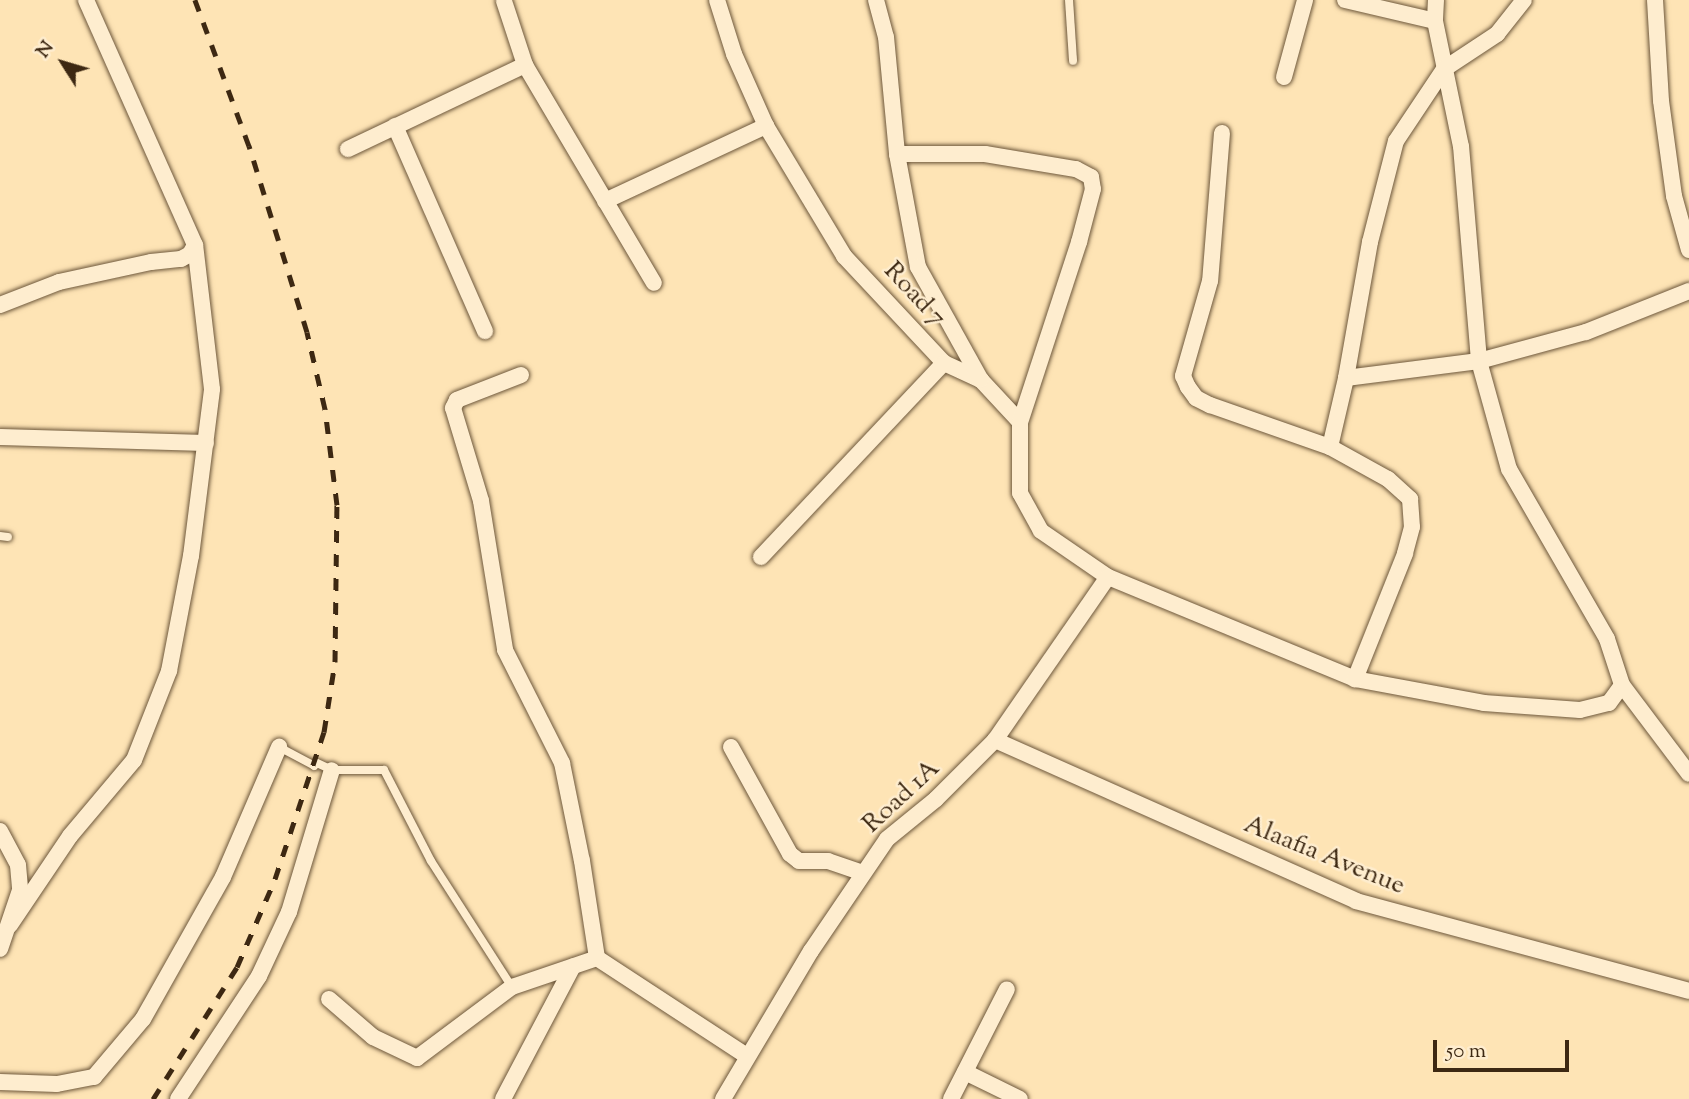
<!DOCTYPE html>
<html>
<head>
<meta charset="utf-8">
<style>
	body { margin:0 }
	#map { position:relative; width:1689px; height:1099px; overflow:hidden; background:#fee4b5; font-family:"Sorts Mill Goudy",serif }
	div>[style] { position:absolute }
	.roads { filter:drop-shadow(0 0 2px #6d573b) drop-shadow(0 0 2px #6d573b) }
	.lane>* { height:8px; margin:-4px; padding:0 4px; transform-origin:4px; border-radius:4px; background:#feedcf }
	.street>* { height:16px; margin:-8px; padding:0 8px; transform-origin:8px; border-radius:8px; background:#feedcf }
	.rail>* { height:5px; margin-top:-2.5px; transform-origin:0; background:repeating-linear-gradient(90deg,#3d2812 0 12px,transparent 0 24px) }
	span { translate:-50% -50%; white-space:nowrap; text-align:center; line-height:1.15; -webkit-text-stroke:5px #feedcf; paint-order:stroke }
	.street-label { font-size:26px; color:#3d2812 }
	.north { position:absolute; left:28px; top:28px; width:70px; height:70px; -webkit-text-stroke:5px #feedcf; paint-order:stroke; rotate:307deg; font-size:19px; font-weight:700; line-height:28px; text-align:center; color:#3d2812 }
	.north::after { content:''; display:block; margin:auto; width:24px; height:32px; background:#3d2812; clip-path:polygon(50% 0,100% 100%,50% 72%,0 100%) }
	.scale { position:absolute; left:1433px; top:1040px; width:136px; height:32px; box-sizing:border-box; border:4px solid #3d2812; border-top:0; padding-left:9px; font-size:21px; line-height:24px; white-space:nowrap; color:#3d2812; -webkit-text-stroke:5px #feedcf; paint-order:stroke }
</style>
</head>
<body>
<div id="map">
	<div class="roads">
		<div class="lane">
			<div style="left:1069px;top:0;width:61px;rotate:86.2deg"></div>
			<div style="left:0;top:536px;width:8px;rotate:7deg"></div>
			<div style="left:279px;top:747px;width:40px;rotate:28deg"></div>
			<div style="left:314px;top:766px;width:4px;rotate:-45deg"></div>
			<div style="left:317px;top:763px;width:17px;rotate:25deg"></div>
			<div style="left:332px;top:770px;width:52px"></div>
			<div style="left:384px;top:770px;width:102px;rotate:62.7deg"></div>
			<div style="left:431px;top:861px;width:150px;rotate:57.3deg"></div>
		</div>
		<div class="street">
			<div style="left:717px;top:0;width:57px;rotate:72.5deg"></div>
			<div style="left:734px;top:54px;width:79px;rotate:66deg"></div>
			<div style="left:766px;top:126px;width:152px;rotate:59deg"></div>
			<div style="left:844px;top:256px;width:146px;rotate:46.9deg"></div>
			<div style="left:944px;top:363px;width:41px;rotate:24.7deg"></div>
			<div style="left:981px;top:380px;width:57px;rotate:47.1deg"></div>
			<div style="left:1020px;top:422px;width:71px;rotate:90deg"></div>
			<div style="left:1020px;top:493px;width:43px;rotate:61.1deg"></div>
			<div style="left:1041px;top:531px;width:81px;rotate:34.5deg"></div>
			<div style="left:1108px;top:577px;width:267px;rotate:22.4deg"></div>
			<div style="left:1355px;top:679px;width:131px;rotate:10.5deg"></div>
			<div style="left:1484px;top:703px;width:96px;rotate:4.2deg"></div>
			<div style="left:1580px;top:710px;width:30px;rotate:-14deg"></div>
			<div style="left:1609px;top:703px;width:22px;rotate:-54deg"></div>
			<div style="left:876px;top:0;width:38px;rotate:75deg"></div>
			<div style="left:886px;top:37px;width:118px;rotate:84.6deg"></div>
			<div style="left:897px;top:154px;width:115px;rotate:79.5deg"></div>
			<div style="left:918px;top:267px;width:129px;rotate:60.9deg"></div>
			<div style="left:1345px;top:0;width:92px;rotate:13.1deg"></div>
			<div style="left:1436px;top:0;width:21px;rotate:93deg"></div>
			<div style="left:1435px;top:21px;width:128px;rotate:78.3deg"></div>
			<div style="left:1461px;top:146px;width:216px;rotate:85.2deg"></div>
			<div style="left:1479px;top:361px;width:112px;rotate:74.5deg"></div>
			<div style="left:1509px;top:469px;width:196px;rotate:60deg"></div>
			<div style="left:1607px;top:639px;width:48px;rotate:71.9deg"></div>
			<div style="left:1622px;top:685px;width:111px;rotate:53deg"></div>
			<div style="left:1655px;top:0;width:101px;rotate:86.6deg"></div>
			<div style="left:1661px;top:101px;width:96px;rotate:82.2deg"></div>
			<div style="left:1674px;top:196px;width:56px;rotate:74.5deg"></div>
			<div style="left:504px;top:1px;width:67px;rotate:71.8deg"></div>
			<div style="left:525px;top:65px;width:253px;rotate:59.4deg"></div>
			<div style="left:1284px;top:77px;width:80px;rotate:-74.7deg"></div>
			<div style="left:395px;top:126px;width:224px;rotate:66.3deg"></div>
			<div style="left:1222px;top:133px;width:148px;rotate:94.6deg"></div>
			<div style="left:1210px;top:281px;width:99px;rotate:105.9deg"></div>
			<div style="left:1183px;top:376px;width:12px;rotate:66deg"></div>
			<div style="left:1188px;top:387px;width:14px;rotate:54deg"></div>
			<div style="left:1196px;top:398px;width:16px;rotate:27deg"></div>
			<div style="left:1210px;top:405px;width:127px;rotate:19.3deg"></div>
			<div style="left:1330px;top:447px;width:66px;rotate:28.9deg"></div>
			<div style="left:1388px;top:479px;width:30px;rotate:42deg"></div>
			<div style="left:1410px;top:499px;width:28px;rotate:86deg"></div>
			<div style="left:1412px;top:527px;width:28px;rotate:105deg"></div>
			<div style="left:1405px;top:554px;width:135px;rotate:111.8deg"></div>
			<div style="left:348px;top:149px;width:196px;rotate:-25.4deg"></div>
			<div style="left:897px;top:154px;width:88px"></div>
			<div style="left:985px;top:154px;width:92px;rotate:9.4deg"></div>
			<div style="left:1076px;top:169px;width:17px;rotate:28deg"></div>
			<div style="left:1091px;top:177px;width:12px;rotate:81deg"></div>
			<div style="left:1093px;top:189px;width:55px;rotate:104.8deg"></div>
			<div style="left:1079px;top:242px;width:189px;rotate:108.1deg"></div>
			<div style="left:605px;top:201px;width:178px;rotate:-25deg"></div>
			<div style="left:0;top:305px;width:63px;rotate:-21.3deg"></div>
			<div style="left:59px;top:282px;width:94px;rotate:-12.3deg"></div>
			<div style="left:151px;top:262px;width:30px;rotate:-6deg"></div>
			<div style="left:181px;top:259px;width:10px;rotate:-29deg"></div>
			<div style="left:190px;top:254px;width:10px;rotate:-61deg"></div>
			<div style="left:195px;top:245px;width:268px;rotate:-114deg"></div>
			<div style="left:521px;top:375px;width:69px;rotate:158.7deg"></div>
			<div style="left:457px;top:400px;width:9px;rotate:117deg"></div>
			<div style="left:453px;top:408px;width:97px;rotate:73.2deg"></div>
			<div style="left:481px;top:501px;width:151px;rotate:80.8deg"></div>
			<div style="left:505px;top:650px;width:127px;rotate:63.2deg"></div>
			<div style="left:562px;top:763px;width:100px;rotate:78.5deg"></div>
			<div style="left:582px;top:861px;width:98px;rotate:81.2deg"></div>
			<div style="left:597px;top:958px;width:179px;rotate:33.2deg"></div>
			<div style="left:1346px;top:378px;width:134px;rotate:-7.3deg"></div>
			<div style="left:1479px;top:361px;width:111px;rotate:-15.2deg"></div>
			<div style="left:1586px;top:332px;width:111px;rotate:-21.7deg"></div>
			<div style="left:0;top:437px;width:206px;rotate:1.7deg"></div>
			<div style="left:1330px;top:447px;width:71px;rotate:-76.9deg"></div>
			<div style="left:1346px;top:378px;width:138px;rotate:-80deg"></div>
			<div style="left:1370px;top:242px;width:104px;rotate:-75.6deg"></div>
			<div style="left:1396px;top:141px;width:87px;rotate:-56.3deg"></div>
			<div style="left:1444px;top:69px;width:64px;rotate:-33.4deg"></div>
			<div style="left:1497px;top:34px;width:43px;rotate:-51.5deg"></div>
			<div style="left:761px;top:557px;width:267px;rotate:-46.7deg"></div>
			<div style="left:995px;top:740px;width:395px;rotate:24deg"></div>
			<div style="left:1356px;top:901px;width:345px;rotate:15.1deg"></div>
			<div style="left:731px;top:747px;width:122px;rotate:61.1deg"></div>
			<div style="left:790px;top:854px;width:11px;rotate:38deg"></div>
			<div style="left:799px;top:861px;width:29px"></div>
			<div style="left:828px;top:861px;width:37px;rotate:19deg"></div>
			<div style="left:0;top:831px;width:38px;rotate:62deg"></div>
			<div style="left:18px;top:865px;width:25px;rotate:85deg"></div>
			<div style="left:20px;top:890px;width:62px;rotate:108.7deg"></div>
			<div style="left:10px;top:925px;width:107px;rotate:-56deg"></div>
			<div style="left:70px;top:836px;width:99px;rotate:-49.9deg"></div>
			<div style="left:134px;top:760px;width:96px;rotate:-68.5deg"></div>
			<div style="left:169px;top:671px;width:117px;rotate:-79.2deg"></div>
			<div style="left:191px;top:556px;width:168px;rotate:-82.8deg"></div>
			<div style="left:212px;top:389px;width:145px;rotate:-96.7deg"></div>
			<div style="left:329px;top:999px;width:58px;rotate:40.8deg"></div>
			<div style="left:373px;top:1037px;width:49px;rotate:25.5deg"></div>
			<div style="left:417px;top:1058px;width:119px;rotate:-36.8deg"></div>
			<div style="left:512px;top:987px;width:90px;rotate:-18.8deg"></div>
			<div style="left:965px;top:1072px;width:61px;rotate:26.1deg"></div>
			<div style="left:0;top:1082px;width:57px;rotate:2deg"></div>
			<div style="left:57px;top:1084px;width:38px;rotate:-11deg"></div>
			<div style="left:94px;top:1077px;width:76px;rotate:-49.8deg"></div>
			<div style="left:143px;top:1019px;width:163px;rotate:-60.6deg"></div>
			<div style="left:223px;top:877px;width:142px;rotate:-66.7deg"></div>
			<div style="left:178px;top:1099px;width:147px;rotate:-56.6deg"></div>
			<div style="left:259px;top:976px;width:71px;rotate:-64.9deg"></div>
			<div style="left:289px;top:912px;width:148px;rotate:-73.2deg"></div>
			<div style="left:503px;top:1099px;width:150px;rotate:-62.2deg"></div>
			<div style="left:723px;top:1099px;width:172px;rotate:-59.3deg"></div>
			<div style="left:811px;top:951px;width:135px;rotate:-55.8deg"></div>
			<div style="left:887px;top:839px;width:63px;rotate:-39.2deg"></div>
			<div style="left:936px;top:799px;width:83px;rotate:-45deg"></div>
			<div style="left:995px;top:740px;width:198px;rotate:-55.3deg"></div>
			<div style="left:951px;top:1099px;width:123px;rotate:-63deg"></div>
		</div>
	</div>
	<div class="rail">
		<div style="left:153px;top:1099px;width:156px;rotate:-57.5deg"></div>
		<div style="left:237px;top:967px;width:96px;rotate:-66.6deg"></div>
		<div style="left:275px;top:879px;width:155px;rotate:-71.6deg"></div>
		<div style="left:324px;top:732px;width:71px;rotate:-81.1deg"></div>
		<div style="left:335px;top:662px;width:157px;rotate:-89.3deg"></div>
		<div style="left:337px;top:505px;width:97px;rotate:-97.1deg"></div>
		<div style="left:325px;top:409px;width:79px;rotate:-103.2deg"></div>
		<div style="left:307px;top:332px;width:195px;rotate:-107.3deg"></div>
		<div style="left:249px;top:146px;width:156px;rotate:-110.3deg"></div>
	</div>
	<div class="street-label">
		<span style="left:914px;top:295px;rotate:47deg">Road 7</span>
		<span style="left:902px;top:797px;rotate:-43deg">Road 1A</span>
		<span style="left:1324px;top:856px;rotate:22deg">Alaafia Avenue</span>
	</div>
	<div class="north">N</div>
	<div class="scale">50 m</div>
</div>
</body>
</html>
